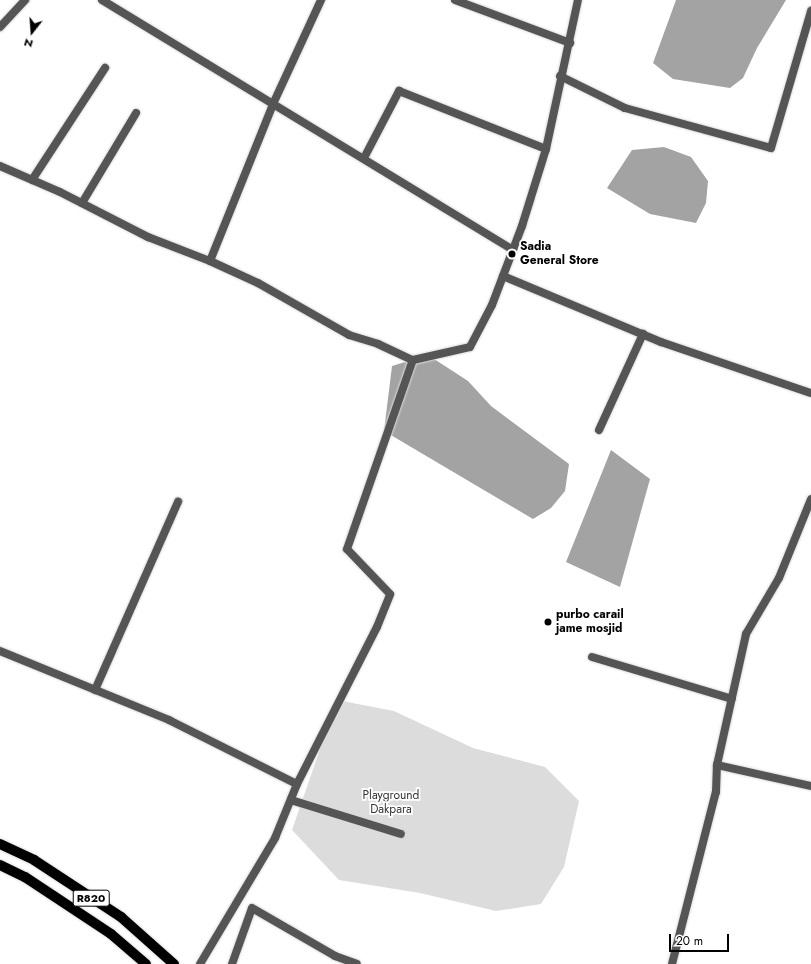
<!DOCTYPE html>
<html>
<head>
<meta charset="utf-8">
<style>
	body { margin:0 }
	#map { position:relative; width:811px; height:964px; overflow:hidden; background:#fff; font-family:Jost,sans-serif }
	div>[style] { position:absolute }
	.green>* { inset:0; background:#dcdcdc }
	.water>* { inset:0; background:#a3a3a3 }
	.roads { filter:drop-shadow(0 0 1px #dbdbdb) drop-shadow(0 0 1px #dbdbdb) }
	.street>* { height:8px; margin:-4px; padding:0 4px; transform-origin:4px; border-radius:4px; background:#555 }
	.primary>* { height:10px; margin:-5px; padding:0 5px; transform-origin:5px; border-radius:5px; background:#000 }
	.dots>* { width:11px; height:11px; translate:-50% -50%; box-sizing:border-box; border:2px solid #fff; border-radius:50% }
	span { translate:-50% -50%; white-space:nowrap; text-align:center; line-height:1.15; -webkit-text-stroke:3.5px #fff; paint-order:stroke }
	.shield-label span { padding:1px 3px; background:#fff; border:1px solid; border-radius:3px; -webkit-text-stroke-width:0 }
	.shield-label { font-size:11px; color:#000; font-weight:700 }
	.poi-label { font-size:12px; color:#000; font-weight:700 }
	.left { translate:0 -50%; text-align:left }
	.park-label { font-size:12px; color:#333 }
	.north { position:absolute; left:12px; top:12px; width:40px; height:40px; -webkit-text-stroke:3px #fff; paint-order:stroke; rotate:197deg; font-size:11px; font-weight:700; line-height:16px; text-align:center; color:#000 }
	.north::after { content:''; display:block; margin:auto; width:14px; height:18px; background:#000; clip-path:polygon(50% 0,100% 100%,50% 72%,0 100%) }
	.scale { position:absolute; left:669px; top:934px; width:60px; height:18px; box-sizing:border-box; border:2px solid #000; border-top:0; padding-left:5px; font-size:12px; line-height:14px; white-space:nowrap; color:#000; -webkit-text-stroke:3px #fff; paint-order:stroke }
</style>
</head>
<body>
<div id="map">
	<div class="green">
		<div style="clip-path:polygon(337px 700px,394px 711px,473px 748px,545px 767px,579px 801px,564px 867px,541px 904px,496px 911px,420px 893px,339px 880px,292px 830px)"></div>
	</div>
	<div class="water">
		<div style="clip-path:polygon(676px 0,786px 0,757px 48px,743px 78px,730px 88px,673px 79px,653px 63px)"></div>
		<div style="clip-path:polygon(664px 147px,691px 157px,708px 181px,706px 203px,696px 223px,650px 214px,607px 188px,632px 150px)"></div>
		<div style="clip-path:polygon(428px 355px,468px 381px,491px 406px,569px 464px,565px 491px,551px 508px,533px 519px,384px 431px,392px 366px)"></div>
		<div style="clip-path:polygon(611px 450px,650px 479px,620px 587px,566px 562px)"></div>
	</div>
	<div class="roads">
		<div class="street">
			<div style="left:102px;top:0;width:479px;rotate:31.3deg"></div>
			<div style="left:455px;top:0;width:123px;rotate:20.5deg"></div>
			<div style="left:0;top:27px;width:37px;rotate:-47deg"></div>
			<div style="left:560px;top:76px;width:72px;rotate:26.2deg"></div>
			<div style="left:625px;top:108px;width:151px;rotate:15.3deg"></div>
			<div style="left:771px;top:148px;width:143px;rotate:-73.7deg"></div>
			<div style="left:364px;top:158px;width:76px;rotate:-62.4deg"></div>
			<div style="left:399px;top:91px;width:158px;rotate:21.5deg"></div>
			<div style="left:0;top:166px;width:65px;rotate:23.4deg"></div>
			<div style="left:60px;top:192px;width:99px;rotate:27.1deg"></div>
			<div style="left:148px;top:237px;width:66px;rotate:21.2deg"></div>
			<div style="left:210px;top:261px;width:53px;rotate:24.6deg"></div>
			<div style="left:258px;top:283px;width:105px;rotate:29.7deg"></div>
			<div style="left:349px;top:335px;width:30px;rotate:17deg"></div>
			<div style="left:378px;top:344px;width:38px;rotate:25deg"></div>
			<div style="left:413px;top:360px;width:58px;rotate:-12.8deg"></div>
			<div style="left:470px;top:347px;width:47px;rotate:-62.4deg"></div>
			<div style="left:492px;top:305px;width:85px;rotate:-69.2deg"></div>
			<div style="left:522px;top:226px;width:81px;rotate:-72.7deg"></div>
			<div style="left:546px;top:149px;width:152px;rotate:-77.9deg"></div>
			<div style="left:32px;top:180px;width:134px;rotate:-56.9deg"></div>
			<div style="left:82px;top:203px;width:105px;rotate:-59deg"></div>
			<div style="left:210px;top:261px;width:169px;rotate:-68.1deg"></div>
			<div style="left:273px;top:104px;width:115px;rotate:-65.2deg"></div>
			<div style="left:503px;top:276px;width:171px;rotate:22.7deg"></div>
			<div style="left:661px;top:342px;width:158px;rotate:18.8deg"></div>
			<div style="left:599px;top:430px;width:106px;rotate:-65.4deg"></div>
			<div style="left:0;top:651px;width:183px;rotate:22.2deg"></div>
			<div style="left:169px;top:720px;width:143px;rotate:26.6deg"></div>
			<div style="left:592px;top:657px;width:146px;rotate:16.7deg"></div>
			<div style="left:95px;top:690px;width:206px;rotate:-66.2deg"></div>
			<div style="left:717px;top:765px;width:134px;rotate:-77.5deg"></div>
			<div style="left:746px;top:634px;width:65px;rotate:-59.5deg"></div>
			<div style="left:779px;top:578px;width:85px;rotate:-67.9deg"></div>
			<div style="left:291px;top:800px;width:115px;rotate:17.2deg"></div>
			<div style="left:200px;top:964px;width:147px;rotate:-59.2deg"></div>
			<div style="left:275px;top:838px;width:58px;rotate:-67.8deg"></div>
			<div style="left:297px;top:784px;width:176px;rotate:-63deg"></div>
			<div style="left:377px;top:627px;width:35px;rotate:-68deg"></div>
			<div style="left:390px;top:594px;width:62px;rotate:-133.7deg"></div>
			<div style="left:347px;top:549px;width:200px;rotate:-70.8deg"></div>
			<div style="left:232px;top:964px;width:59px;rotate:-70.3deg"></div>
			<div style="left:252px;top:908px;width:96px;rotate:30deg"></div>
			<div style="left:335px;top:956px;width:23px;rotate:20deg"></div>
			<div style="left:672px;top:964px;width:178px;rotate:-75.7deg"></div>
			<div style="left:716px;top:792px;width:27px;rotate:-88deg"></div>
			<div style="left:717px;top:765px;width:96px;rotate:12.6deg"></div>
		</div>
		<div class="primary">
			<div style="left:0;top:844px;width:38px;rotate:25deg"></div>
			<div style="left:34px;top:860px;width:104px;rotate:33.2deg"></div>
			<div style="left:121px;top:917px;width:71px;rotate:41.6deg"></div>
			<div style="left:0;top:865px;width:28px;rotate:26deg"></div>
			<div style="left:25px;top:877px;width:103px;rotate:33.5deg"></div>
			<div style="left:111px;top:934px;width:46px;rotate:40.6deg"></div>
		</div>
	</div>
	<div class="dots">
		<div style="left:512px;top:254px;background:#000"></div>
		<div style="left:548px;top:622px;background:#000"></div>
	</div>
	<div class="shield-label">
		<span style="left:91px;top:898px">R820</span>
	</div>
	<div class="poi-label">
		<span class="left" style="left:520px;top:254px">Sadia<br>General Store</span>
		<span class="left" style="left:556px;top:622px">purbo carail<br>jame mosjid</span>
	</div>
	<div class="park-label">
		<span style="left:391px;top:803px">Playground<br>Dakpara</span>
	</div>
	<div class="north">N</div>
	<div class="scale">20 m</div>
</div>
</body>
</html>
